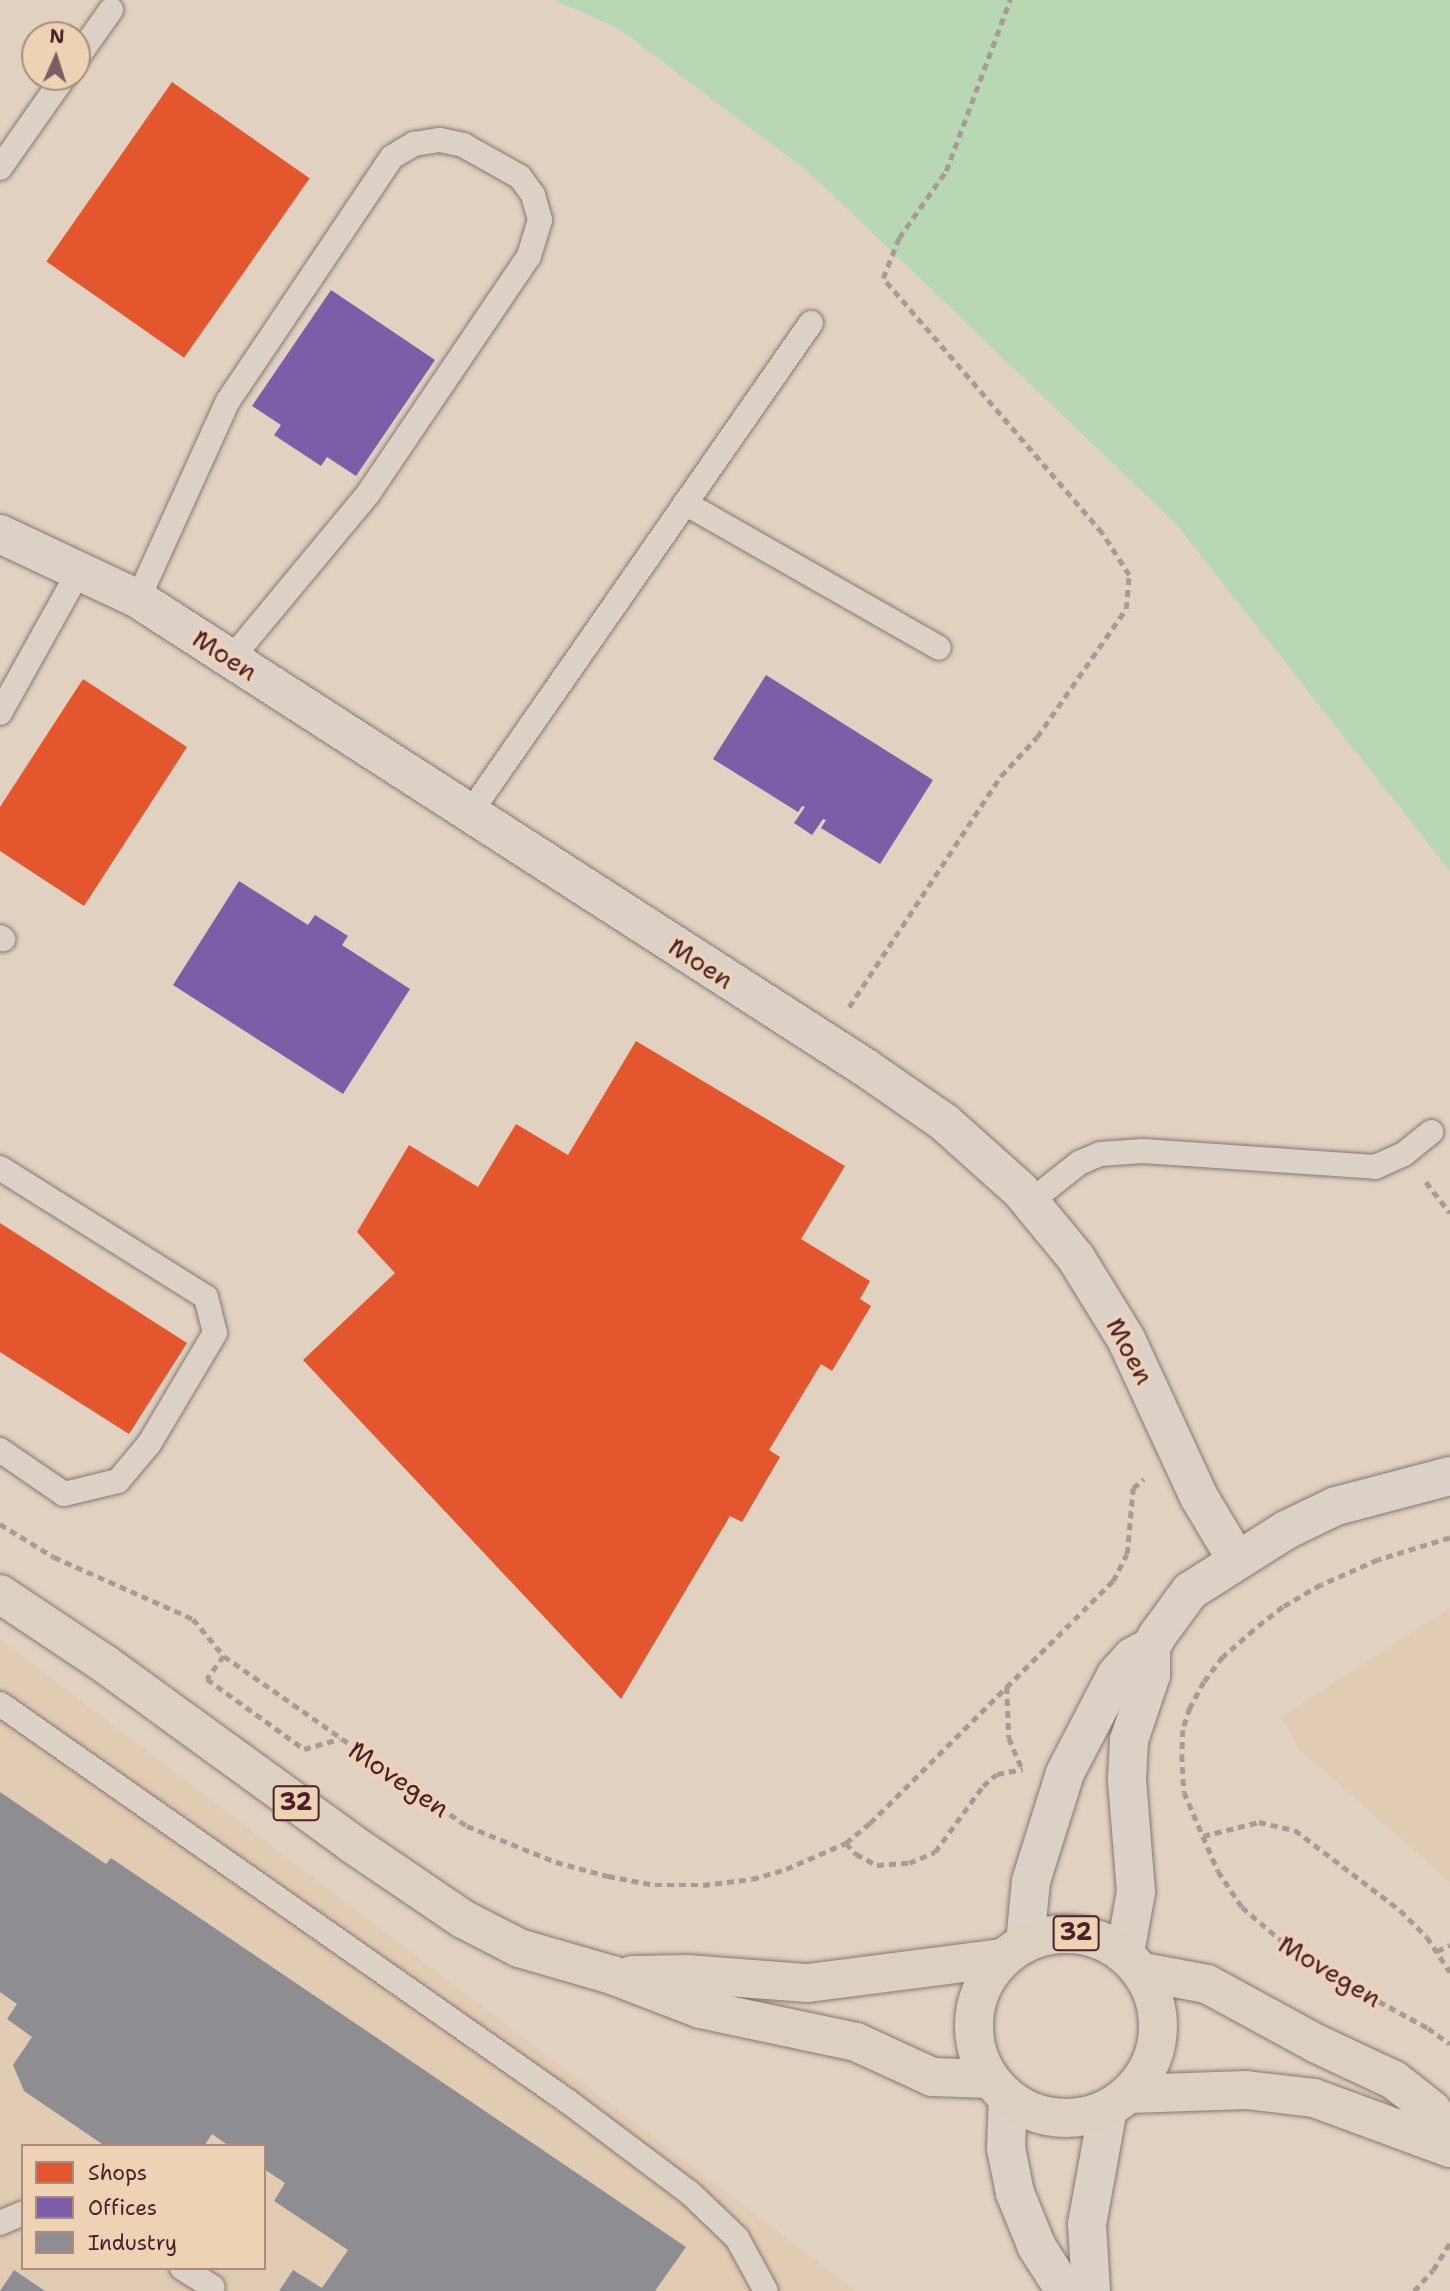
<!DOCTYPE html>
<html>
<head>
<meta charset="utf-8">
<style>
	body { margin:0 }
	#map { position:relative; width:1450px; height:2291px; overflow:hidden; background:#e0d1c1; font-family:"Shantell Sans",sans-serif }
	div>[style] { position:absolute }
	.built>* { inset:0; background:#e2cbb3 }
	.green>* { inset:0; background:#b8d7b3 }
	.shops>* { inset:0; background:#e4572e; transform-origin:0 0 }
	.offices>* { inset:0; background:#7b5ea7 }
	.industry>* { inset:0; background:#8d8d92 }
	.path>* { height:4.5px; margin-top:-2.25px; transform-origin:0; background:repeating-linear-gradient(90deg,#a79b94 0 7px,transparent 0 12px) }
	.roads { filter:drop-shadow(0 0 2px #867772) drop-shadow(0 0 2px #867772) }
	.lane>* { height:24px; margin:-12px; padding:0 12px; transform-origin:12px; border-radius:12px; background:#dbd1c6 }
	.street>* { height:38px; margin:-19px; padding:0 19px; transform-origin:19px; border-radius:19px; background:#dbd1c6 }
	.secondary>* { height:38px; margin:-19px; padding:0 19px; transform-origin:19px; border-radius:19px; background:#dbd1c6 }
	.primary>* { height:38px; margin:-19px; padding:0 19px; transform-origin:19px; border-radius:19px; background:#dcd1c0 }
	.primary>.ring { margin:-19px; padding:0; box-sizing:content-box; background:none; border:38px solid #dcd1c0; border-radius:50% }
	span { translate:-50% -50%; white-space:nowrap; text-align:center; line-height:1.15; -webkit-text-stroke:7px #edd2b4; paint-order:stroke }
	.shield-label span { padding:2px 5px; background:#edd2b4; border:2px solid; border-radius:5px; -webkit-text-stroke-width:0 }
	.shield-label { font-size:24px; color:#4a1f2b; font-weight:700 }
	.street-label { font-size:26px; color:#4a1f2b }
	.legend { position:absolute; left:21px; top:2144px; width:245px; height:126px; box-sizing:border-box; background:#edd2b4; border:2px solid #ac8a7d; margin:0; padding:9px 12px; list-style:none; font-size:21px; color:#4a1f2b }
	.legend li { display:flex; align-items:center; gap:14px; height:35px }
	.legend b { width:35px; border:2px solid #ac8a7d }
	.north { position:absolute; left:21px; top:21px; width:70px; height:70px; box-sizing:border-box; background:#edd2b4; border:2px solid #ac8a7d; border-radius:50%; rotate:3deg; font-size:19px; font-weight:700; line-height:28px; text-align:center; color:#4a1f2b }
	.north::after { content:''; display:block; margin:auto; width:24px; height:32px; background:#7e5d60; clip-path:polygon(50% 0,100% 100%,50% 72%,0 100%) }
</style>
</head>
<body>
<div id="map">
	<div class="built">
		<div style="clip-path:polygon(1450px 1608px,1450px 1882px,1301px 1751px,1281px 1717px)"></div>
		<div style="clip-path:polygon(evenodd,0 1639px,856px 2291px,0 2291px,0 1639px,23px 2146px,264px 2146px,264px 2268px,23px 2268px,23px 2146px)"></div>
	</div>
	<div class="green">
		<div style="clip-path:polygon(554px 0,1450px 0,1450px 871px,1176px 524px,810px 173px,618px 28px)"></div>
	</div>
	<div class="shops">
		<div style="left:172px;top:82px;width:168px;height:219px;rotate:35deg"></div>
		<div style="clip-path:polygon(83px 679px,187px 747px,84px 906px,0 851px,0 807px)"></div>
		<div style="clip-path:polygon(636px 1041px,845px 1166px,801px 1239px,870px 1281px,860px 1299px,871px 1306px,832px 1371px,821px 1364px,769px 1450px,780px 1457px,742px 1522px,730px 1516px,621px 1699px,303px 1360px,395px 1273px,357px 1232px,409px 1145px,478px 1187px,516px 1124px,568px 1155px)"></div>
		<div style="clip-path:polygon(0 1223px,187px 1343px,129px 1434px,0 1352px)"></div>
	</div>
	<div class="offices">
		<div style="clip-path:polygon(331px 290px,435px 360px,356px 476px,327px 457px,321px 466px,274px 435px,281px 425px,252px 406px)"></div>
		<div style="clip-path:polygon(766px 675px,933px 780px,880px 864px,821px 828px,826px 820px,823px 819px,812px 835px,794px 823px,805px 807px,802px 806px,798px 812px,713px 759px)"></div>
		<div style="clip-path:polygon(239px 881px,308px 925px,315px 915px,348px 936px,342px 945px,410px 989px,343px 1094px,173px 985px)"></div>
	</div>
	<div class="industry">
		<div style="clip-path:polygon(0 1792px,106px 1864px,111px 1858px,686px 2247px,655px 2291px,279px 2291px,293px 2270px,322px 2288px,348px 2250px,274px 2201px,285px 2183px,264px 2169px,264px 2146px,229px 2146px,212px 2134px,204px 2146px,105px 2146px,24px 2091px,13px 2065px,32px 2037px,7px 2019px,17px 2004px,0 1992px)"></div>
		<div style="clip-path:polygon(14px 2270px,45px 2291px,0 2291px)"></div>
	</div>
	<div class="path">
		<div style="left:849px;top:1007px;width:277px;rotate:-56.7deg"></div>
		<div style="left:1001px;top:776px;width:53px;rotate:-47.3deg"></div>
		<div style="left:1037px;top:737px;width:156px;rotate:-55.2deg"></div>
		<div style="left:1126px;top:609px;width:34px;rotate:-85deg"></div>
		<div style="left:1129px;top:575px;width:50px;rotate:-122.7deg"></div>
		<div style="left:1102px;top:533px;width:336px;rotate:-130.7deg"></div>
		<div style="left:883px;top:278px;width:43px;rotate:-68.2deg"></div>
		<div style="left:899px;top:238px;width:82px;rotate:-55deg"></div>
		<div style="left:946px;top:171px;width:183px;rotate:-69.5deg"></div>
		<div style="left:1426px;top:1182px;width:39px;rotate:52deg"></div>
		<div style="left:0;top:1524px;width:63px;rotate:31.4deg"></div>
		<div style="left:54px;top:1557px;width:152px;rotate:24deg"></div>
		<div style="left:193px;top:1619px;width:48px;rotate:50deg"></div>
		<div style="left:224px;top:1656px;width:297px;rotate:35deg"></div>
		<div style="left:467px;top:1826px;width:96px;rotate:22deg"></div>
		<div style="left:556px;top:1862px;width:54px;rotate:15.1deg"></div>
		<div style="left:608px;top:1876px;width:48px;rotate:10.8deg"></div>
		<div style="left:655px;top:1885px;width:48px"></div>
		<div style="left:703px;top:1885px;width:49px;rotate:-7deg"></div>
		<div style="left:752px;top:1879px;width:35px;rotate:-16deg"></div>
		<div style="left:786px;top:1869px;width:65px;rotate:-23.4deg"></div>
		<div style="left:846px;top:1843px;width:31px;rotate:-40deg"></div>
		<div style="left:870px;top:1823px;width:343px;rotate:-44.9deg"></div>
		<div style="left:1113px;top:1581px;width:30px;rotate:-63deg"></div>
		<div style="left:1127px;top:1554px;width:66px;rotate:-84.8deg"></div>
		<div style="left:1133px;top:1488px;width:14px;rotate:-39deg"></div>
		<div style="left:1450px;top:1538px;width:75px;rotate:163deg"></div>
		<div style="left:1378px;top:1560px;width:62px;rotate:156.3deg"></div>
		<div style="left:1321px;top:1585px;width:44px;rotate:149.9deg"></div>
		<div style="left:1283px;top:1607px;width:37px;rotate:142deg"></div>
		<div style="left:1254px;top:1630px;width:41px;rotate:138.9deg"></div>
		<div style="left:1223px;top:1657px;width:31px;rotate:127deg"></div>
		<div style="left:1204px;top:1682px;width:30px;rotate:118deg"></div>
		<div style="left:1190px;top:1708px;width:23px;rotate:108deg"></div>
		<div style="left:1183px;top:1730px;width:25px;rotate:92deg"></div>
		<div style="left:1182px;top:1755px;width:37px;rotate:87deg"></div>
		<div style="left:1184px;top:1792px;width:86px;rotate:66.7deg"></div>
		<div style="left:1218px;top:1871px;width:43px;rotate:56.3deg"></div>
		<div style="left:1242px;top:1907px;width:83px;rotate:40.6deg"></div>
		<div style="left:1305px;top:1961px;width:140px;rotate:28.6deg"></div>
		<div style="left:1428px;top:2028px;width:27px;rotate:36deg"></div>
		<div style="left:224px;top:1656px;width:29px;rotate:126deg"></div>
		<div style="left:207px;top:1679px;width:120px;rotate:35.8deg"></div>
		<div style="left:304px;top:1749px;width:37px;rotate:-16deg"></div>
		<div style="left:1007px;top:1687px;width:51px;rotate:87.8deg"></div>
		<div style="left:1009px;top:1738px;width:34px;rotate:67deg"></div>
		<div style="left:1203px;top:1836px;width:58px;rotate:-14deg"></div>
		<div style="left:1259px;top:1822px;width:37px;rotate:13deg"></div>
		<div style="left:1295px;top:1830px;width:132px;rotate:37.3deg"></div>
		<div style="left:1400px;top:1910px;width:38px;rotate:45deg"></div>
		<div style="left:1427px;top:1937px;width:42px;rotate:56.7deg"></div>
		<div style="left:846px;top:1843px;width:15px;rotate:48deg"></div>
		<div style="left:856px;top:1854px;width:24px;rotate:28deg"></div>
		<div style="left:877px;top:1865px;width:32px;rotate:-4deg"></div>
		<div style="left:909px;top:1863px;width:28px;rotate:-23deg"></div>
		<div style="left:935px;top:1852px;width:82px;rotate:-54deg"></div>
		<div style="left:983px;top:1786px;width:18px;rotate:-41deg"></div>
		<div style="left:997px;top:1774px;width:26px;rotate:-11deg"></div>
		<div style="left:1437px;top:1951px;width:14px;rotate:-25deg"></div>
		<div style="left:1414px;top:2291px;width:28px;rotate:-48deg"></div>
		<div style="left:1433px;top:2270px;width:32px;rotate:-58deg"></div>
	</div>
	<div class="roads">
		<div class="lane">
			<div style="left:77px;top:58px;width:59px;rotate:-54.7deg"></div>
			<div style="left:0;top:168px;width:111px;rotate:-54.9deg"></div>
			<div style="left:685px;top:503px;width:292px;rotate:29.7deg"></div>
			<div style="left:138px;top:599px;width:217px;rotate:-65.6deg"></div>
			<div style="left:228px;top:401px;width:294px;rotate:-56.1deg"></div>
			<div style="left:392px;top:157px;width:26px;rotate:-31deg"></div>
			<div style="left:414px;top:144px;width:26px;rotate:-9deg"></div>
			<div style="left:440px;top:140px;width:24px;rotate:12deg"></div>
			<div style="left:463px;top:145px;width:65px;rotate:29.3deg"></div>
			<div style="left:520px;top:177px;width:22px;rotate:54deg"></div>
			<div style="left:533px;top:195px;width:26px;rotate:74deg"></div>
			<div style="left:540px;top:220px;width:38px;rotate:107deg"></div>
			<div style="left:529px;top:256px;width:287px;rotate:124.1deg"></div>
			<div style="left:368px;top:494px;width:214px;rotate:129.7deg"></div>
			<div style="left:0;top:713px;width:165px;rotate:-60.9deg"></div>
			<div style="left:470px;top:813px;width:597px;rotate:-55.17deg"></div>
			<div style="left:0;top:937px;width:4px;rotate:34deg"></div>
			<div style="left:0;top:1168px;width:243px;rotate:32.1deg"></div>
			<div style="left:206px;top:1297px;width:37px;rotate:76deg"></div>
			<div style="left:215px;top:1333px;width:129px;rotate:120.7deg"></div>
			<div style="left:149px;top:1444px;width:48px;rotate:130deg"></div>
			<div style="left:118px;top:1481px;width:56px;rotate:166.5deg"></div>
			<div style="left:64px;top:1494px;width:78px;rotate:-145.5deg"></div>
			<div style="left:1030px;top:1202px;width:63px;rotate:-38.5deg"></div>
			<div style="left:1079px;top:1163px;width:23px;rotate:-23deg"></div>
			<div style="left:1100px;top:1154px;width:43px;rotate:-4deg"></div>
			<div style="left:1143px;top:1151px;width:233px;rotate:3.9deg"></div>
			<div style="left:1375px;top:1167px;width:32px;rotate:-24deg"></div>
			<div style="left:1404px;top:1154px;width:35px;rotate:-39deg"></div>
			<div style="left:0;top:1704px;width:696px;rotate:34.99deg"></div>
			<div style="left:570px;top:2103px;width:150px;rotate:36.9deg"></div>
			<div style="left:690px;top:2193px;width:65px;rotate:43.8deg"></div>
			<div style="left:737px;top:2238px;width:60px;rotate:61.3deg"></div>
			<div style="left:0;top:2223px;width:25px;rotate:-23deg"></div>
			<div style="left:182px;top:2268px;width:36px;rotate:32deg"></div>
		</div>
		<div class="street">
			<div style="left:0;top:534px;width:153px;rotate:25.2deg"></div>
			<div style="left:138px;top:599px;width:866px;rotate:32.79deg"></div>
			<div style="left:866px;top:1068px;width:95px;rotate:34.7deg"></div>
			<div style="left:944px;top:1122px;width:102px;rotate:41.8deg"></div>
			<div style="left:1020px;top:1190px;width:88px;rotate:50.5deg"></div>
			<div style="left:1076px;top:1258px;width:95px;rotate:58.3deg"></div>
			<div style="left:1126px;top:1339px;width:174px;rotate:65.2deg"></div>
			<div style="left:1199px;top:1497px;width:72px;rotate:59.2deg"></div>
			<div style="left:1008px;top:2098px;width:50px;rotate:92.3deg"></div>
			<div style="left:1006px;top:2148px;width:46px;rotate:78.7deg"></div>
			<div style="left:1015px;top:2193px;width:58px;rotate:67.8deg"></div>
			<div style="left:1037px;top:2247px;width:52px;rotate:57.5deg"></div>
			<div style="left:1091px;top:2291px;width:67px;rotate:-93.4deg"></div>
			<div style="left:1087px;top:2224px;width:117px;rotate:-79.7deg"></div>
		</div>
		<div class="secondary">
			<div style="left:1025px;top:1943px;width:62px;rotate:-84.5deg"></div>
			<div style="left:1031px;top:1881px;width:113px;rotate:-72.5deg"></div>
			<div style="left:1065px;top:1773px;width:110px;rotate:-62.5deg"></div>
			<div style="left:1116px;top:1675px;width:24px;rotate:-48deg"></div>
			<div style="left:1132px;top:1657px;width:21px;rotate:-28deg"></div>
			<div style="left:1125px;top:1953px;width:62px;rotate:-79.8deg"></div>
			<div style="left:1136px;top:1892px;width:113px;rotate:-94.6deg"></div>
			<div style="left:1127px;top:1779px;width:39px;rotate:-87deg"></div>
			<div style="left:1129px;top:1740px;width:69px;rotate:-71.3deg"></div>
			<div style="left:1151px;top:1675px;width:28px;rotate:-90deg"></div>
			<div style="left:1151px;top:1647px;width:13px;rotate:-61deg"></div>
			<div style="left:1157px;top:1636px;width:56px;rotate:-53.7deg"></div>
			<div style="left:1190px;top:1591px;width:114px;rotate:-32.4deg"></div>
			<div style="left:1286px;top:1530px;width:55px;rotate:-25.6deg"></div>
			<div style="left:1336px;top:1506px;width:118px;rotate:-14.7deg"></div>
		</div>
		<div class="primary">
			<div style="left:0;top:1594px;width:126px;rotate:33.7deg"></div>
			<div style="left:105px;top:1664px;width:304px;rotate:36deg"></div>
			<div style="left:351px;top:1843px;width:135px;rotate:34.2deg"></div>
			<div style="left:463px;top:1919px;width:63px;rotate:27.4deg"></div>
			<div style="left:519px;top:1948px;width:97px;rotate:16.2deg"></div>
			<div style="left:612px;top:1975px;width:94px;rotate:21.1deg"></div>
			<div style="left:700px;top:2009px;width:159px;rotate:11.9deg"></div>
			<div style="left:856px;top:2042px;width:84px;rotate:24.7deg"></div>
			<div style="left:932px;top:2077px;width:58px;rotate:2deg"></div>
			<div class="ring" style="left:974px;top:1934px;width:146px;height:146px"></div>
			<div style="left:1143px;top:1972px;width:65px;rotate:10.6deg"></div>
			<div style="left:1207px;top:1984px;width:125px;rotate:28.6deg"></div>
			<div style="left:1317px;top:2044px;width:85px;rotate:25.1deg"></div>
			<div style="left:1394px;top:2080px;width:48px;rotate:38.3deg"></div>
			<div style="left:1432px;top:2110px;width:37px;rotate:61deg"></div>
			<div style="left:632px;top:1975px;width:55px;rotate:-1deg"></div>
			<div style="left:687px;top:1974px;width:121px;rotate:4.3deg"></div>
			<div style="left:808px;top:1983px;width:197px;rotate:-7.3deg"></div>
			<div style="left:1130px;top:2094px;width:116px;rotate:-2deg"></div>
			<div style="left:1246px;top:2090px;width:68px;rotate:6.7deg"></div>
			<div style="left:1314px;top:2098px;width:145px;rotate:20.2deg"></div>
		</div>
	</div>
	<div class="shield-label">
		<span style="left:296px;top:1803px">32</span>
		<span style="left:1076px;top:1933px">32</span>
	</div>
	<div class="street-label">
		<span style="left:225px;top:655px;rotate:33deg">Moen</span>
		<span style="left:701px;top:963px;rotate:33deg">Moen</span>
		<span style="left:1130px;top:1351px;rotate:62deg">Moen</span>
		<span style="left:399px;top:1779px;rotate:34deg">Movegen</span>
		<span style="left:1330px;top:1971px;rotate:31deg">Movegen</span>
	</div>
	<ul class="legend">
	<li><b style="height:19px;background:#e4572e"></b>Shops</li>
	<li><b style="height:19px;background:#7b5ea7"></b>Offices</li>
	<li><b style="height:19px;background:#8d8d92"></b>Industry</li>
	</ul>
	<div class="north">N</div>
</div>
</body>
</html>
